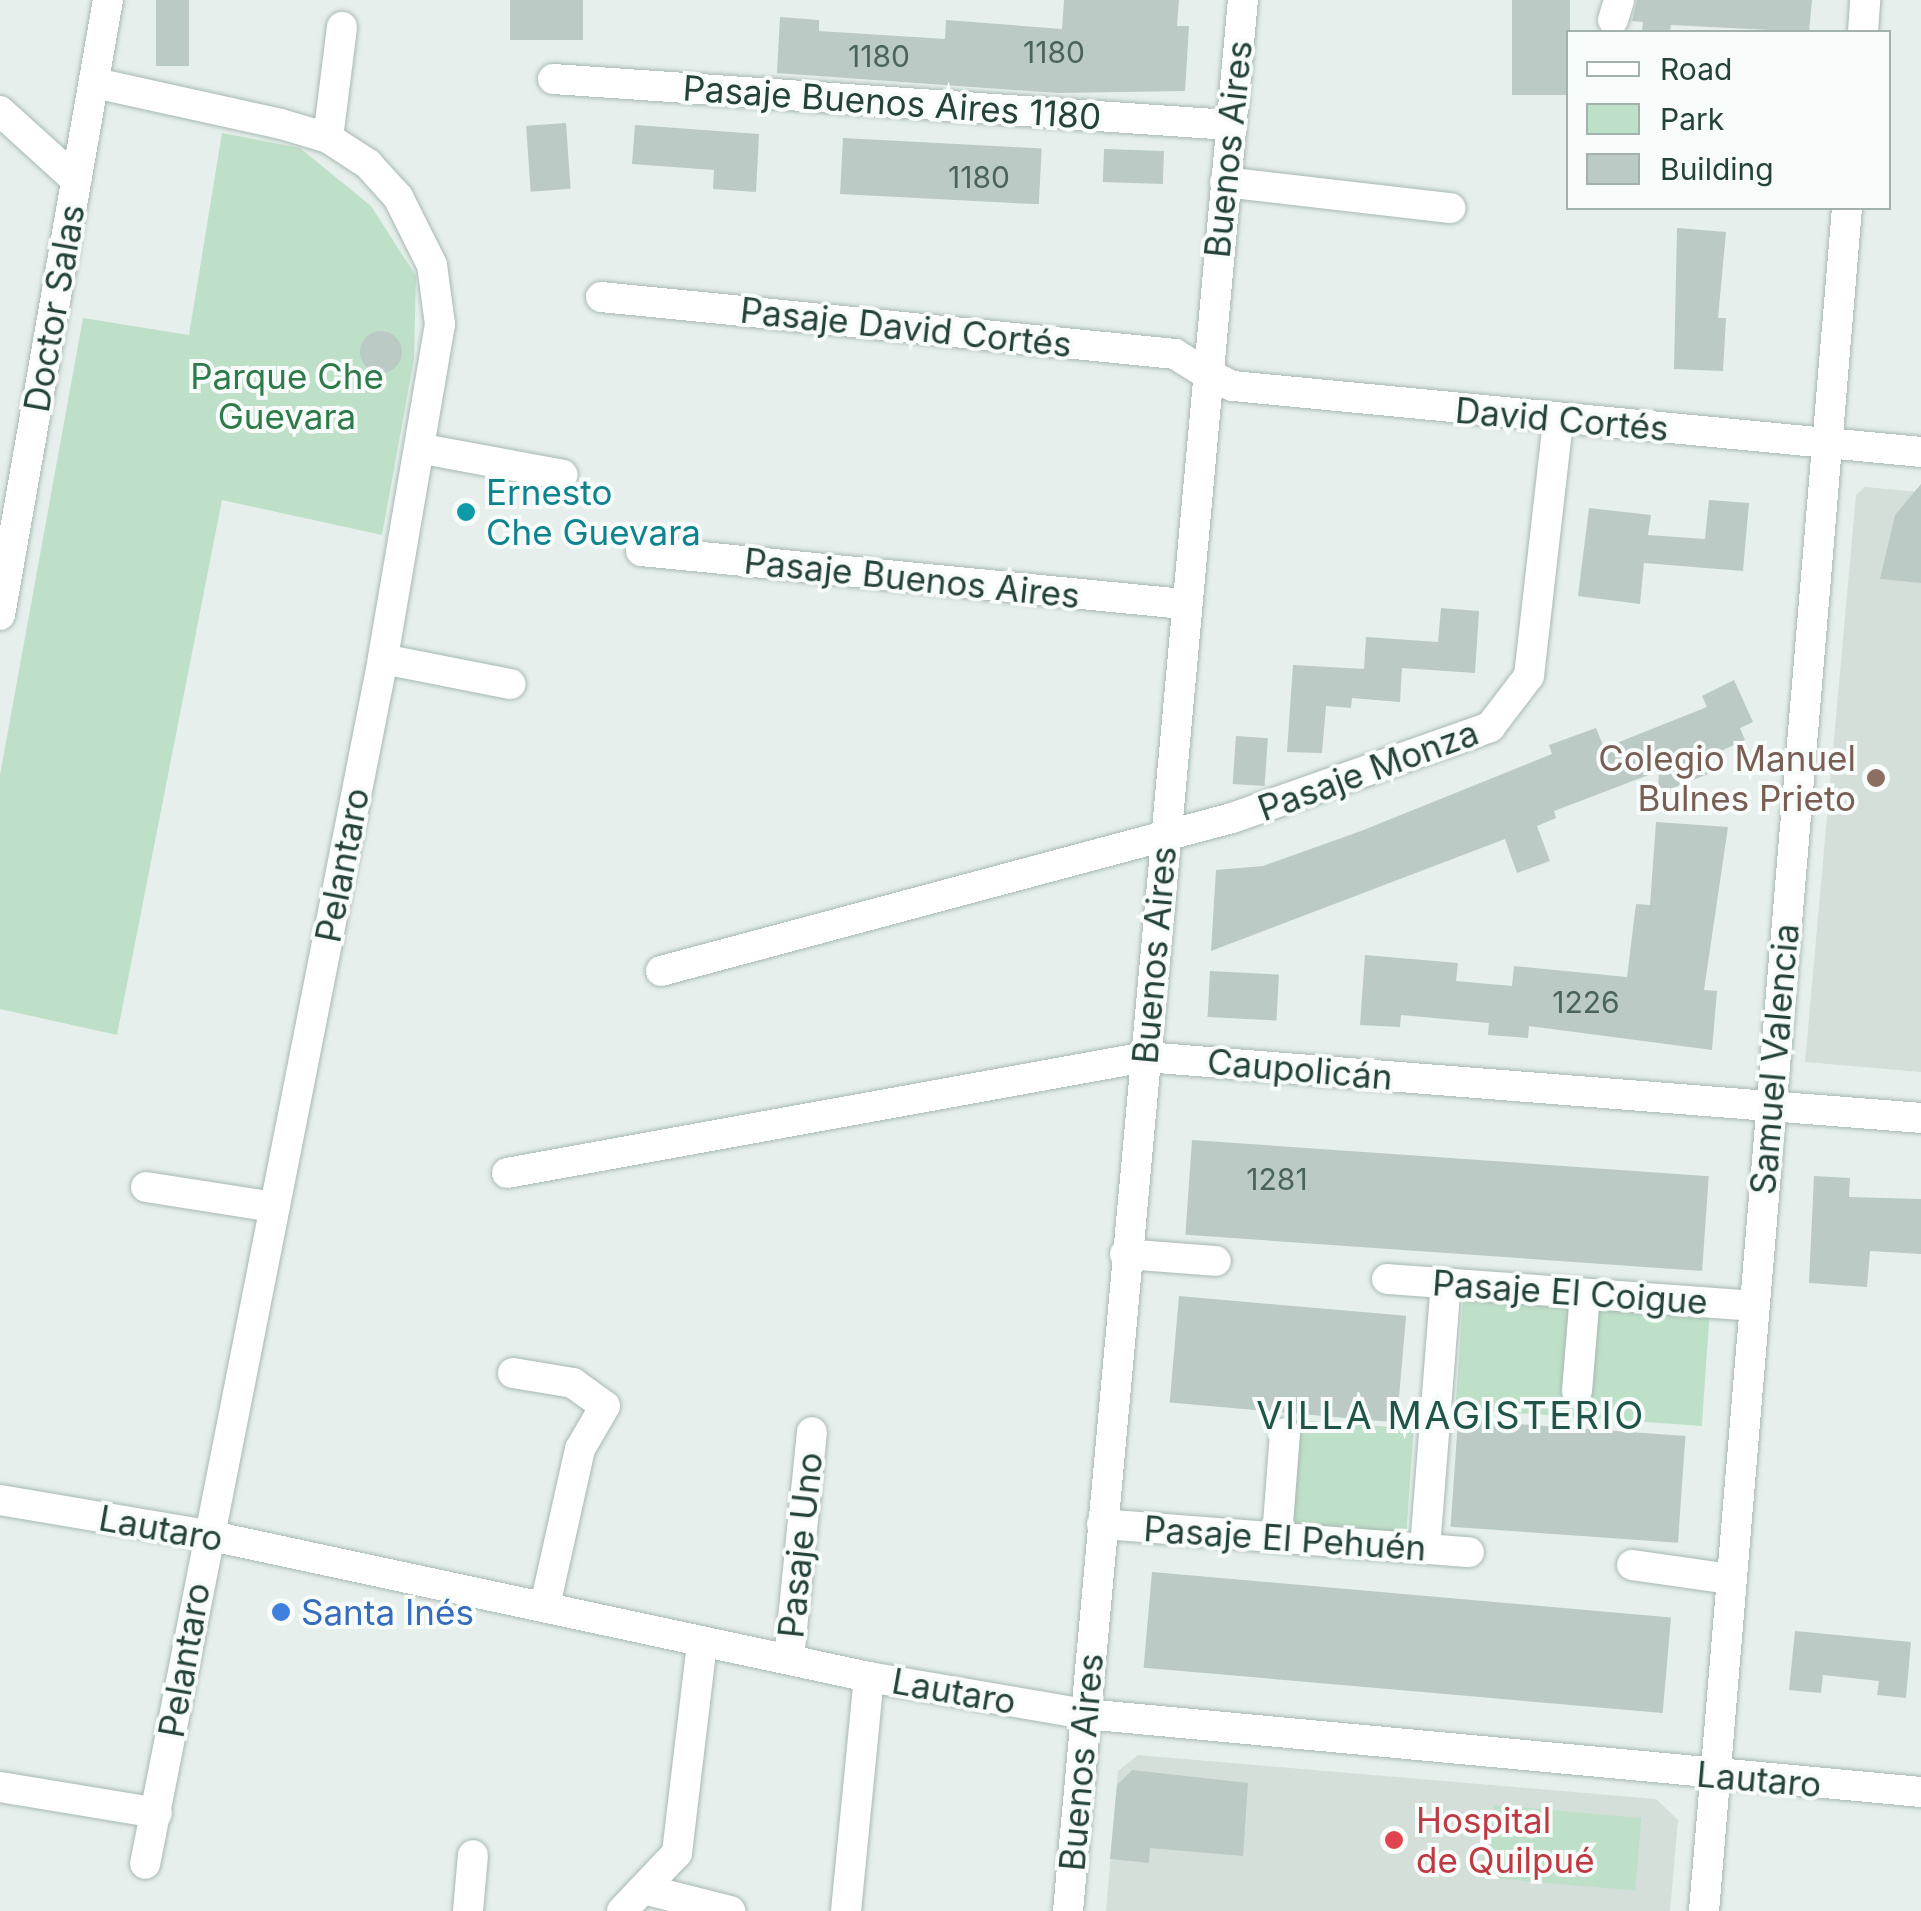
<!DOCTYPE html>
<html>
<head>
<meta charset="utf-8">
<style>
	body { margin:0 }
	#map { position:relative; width:1921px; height:1911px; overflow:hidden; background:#e6efeb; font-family:Inter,sans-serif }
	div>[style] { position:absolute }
	.built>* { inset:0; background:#d4dfda }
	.green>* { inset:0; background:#bfe0c8; transform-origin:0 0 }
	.building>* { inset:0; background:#bbcac4; transform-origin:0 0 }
	.round { border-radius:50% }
	.roads { filter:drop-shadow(0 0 2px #a8b8b2) drop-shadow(0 0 2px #a8b8b2) }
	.street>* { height:30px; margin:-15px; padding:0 15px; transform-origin:15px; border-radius:15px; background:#fff }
	.secondary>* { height:30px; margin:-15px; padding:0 15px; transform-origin:15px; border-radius:15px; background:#fff }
	.dots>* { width:28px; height:28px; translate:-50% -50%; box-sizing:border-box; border:5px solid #f7fbf9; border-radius:50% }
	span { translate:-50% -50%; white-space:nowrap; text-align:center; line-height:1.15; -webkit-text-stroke:8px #f7fbf9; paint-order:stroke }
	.number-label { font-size:30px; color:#4a645c }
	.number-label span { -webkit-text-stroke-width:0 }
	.street-label { font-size:35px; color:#24423a }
	.park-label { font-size:35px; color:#2d7a4b }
	.culture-label { font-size:35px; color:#0d838f }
	.left { translate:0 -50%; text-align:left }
	.education-label { font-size:35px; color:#785e54 }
	.right { translate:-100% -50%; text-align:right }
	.shop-label { font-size:35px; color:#366cbe }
	.health-label { font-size:35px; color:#be3a42 }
	.neighbourhood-label { font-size:38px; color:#1f5548; letter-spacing:2.5px }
	.legend { position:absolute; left:1566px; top:30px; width:325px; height:180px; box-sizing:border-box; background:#f7fbf9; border:2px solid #a3b1ad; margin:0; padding:12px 18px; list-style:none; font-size:30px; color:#24423a }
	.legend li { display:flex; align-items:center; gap:20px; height:50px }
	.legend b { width:50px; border:2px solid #a3b1ad }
</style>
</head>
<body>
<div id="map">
	<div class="built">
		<div style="clip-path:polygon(1865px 487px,1921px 492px,1921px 1072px,1805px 1062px,1856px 495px)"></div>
		<div style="clip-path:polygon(1138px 1755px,1656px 1799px,1678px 1820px,1670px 1911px,1106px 1911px,1118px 1771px)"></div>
	</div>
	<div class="green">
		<div style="clip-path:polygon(222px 133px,300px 148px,371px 206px,416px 276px,414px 359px,382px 535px,222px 500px,117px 1035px,0 1009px,0 775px,83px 318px,189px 335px)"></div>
		<div style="left:1463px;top:1300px;width:247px;height:109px;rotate:4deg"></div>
		<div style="left:1293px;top:1420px;width:121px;height:106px;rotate:4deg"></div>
		<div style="left:1494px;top:1805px;width:148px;height:73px;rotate:5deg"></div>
	</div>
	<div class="building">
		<div style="left:156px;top:0;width:33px;height:66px"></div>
		<div style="left:510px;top:0;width:73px;height:40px"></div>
		<div style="clip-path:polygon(1064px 0,1179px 0,1177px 26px,1189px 26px,1185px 91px,1058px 93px,777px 73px,780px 17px,819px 20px,819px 31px,945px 39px,946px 20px,1062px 29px)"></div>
		<div style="left:1512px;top:0;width:58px;height:95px"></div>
		<div style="clip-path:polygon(1637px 0,1812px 0,1809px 32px,1671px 25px,1670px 32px,1642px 32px,1643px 22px,1632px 21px)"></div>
		<div style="left:566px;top:123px;width:66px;height:40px;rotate:86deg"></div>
		<div style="clip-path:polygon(635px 125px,759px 134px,756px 192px,713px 189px,714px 170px,632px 164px)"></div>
		<div style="left:843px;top:138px;width:199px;height:56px;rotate:3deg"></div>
		<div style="left:1104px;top:149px;width:60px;height:33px;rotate:2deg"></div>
		<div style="clip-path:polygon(1677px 228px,1726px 232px,1718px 318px,1726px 318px,1723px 371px,1674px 369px)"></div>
		<div class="round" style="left:360px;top:331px;width:42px;height:42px"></div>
		<div style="clip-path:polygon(1921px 484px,1921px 583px,1880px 579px,1895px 515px)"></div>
		<div style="clip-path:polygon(1709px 500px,1749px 503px,1743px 571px,1644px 563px,1640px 604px,1578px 596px,1589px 508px,1651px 515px,1648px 535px,1705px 539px)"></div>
		<div style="clip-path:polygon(1441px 608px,1479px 611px,1475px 673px,1402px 668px,1400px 702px,1352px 698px,1351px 708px,1326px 706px,1322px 753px,1287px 752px,1293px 665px,1364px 669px,1366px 637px,1438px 642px)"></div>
		<div style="clip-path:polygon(1734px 680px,1753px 722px,1740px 728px,1745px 740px,1703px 759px,1708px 774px,1658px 794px,1659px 771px,1554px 811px,1556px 818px,1537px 826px,1550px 861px,1517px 873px,1505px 839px,1211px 951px,1216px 870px,1263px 866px,1361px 831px,1552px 754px,1549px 745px,1596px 728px,1604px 748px,1707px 707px,1702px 696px)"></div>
		<div style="left:1236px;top:736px;width:32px;height:48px;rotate:4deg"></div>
		<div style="clip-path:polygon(1656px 822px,1728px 827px,1704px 990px,1717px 991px,1712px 1050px,1529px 1026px,1528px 1038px,1488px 1035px,1489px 1023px,1401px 1015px,1400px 1027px,1360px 1025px,1365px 955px,1458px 963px,1456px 981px,1512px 986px,1514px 966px,1627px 977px,1636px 904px,1650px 905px)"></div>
		<div style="left:1210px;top:971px;width:69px;height:46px;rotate:3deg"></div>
		<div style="left:1192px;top:1140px;width:518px;height:95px;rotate:4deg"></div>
		<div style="clip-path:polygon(1814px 1176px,1850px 1178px,1849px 1197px,1921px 1199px,1921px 1254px,1870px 1251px,1867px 1287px,1809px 1283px)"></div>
		<div style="left:1179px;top:1296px;width:228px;height:107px;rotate:5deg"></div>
		<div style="left:1458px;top:1420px;width:228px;height:107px;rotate:4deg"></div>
		<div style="left:1152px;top:1572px;width:521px;height:96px;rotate:5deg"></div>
		<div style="clip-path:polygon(1795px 1631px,1911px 1642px,1906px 1698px,1877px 1695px,1879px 1681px,1823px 1675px,1821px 1693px,1789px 1690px)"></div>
		<div style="clip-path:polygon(1132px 1770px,1248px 1783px,1243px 1856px,1150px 1848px,1149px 1863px,1110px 1859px,1117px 1785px)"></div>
	</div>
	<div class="roads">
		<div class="street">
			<div style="left:1613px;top:20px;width:21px;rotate:-73deg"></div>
			<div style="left:1863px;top:32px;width:32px;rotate:-86deg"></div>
			<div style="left:553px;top:79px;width:679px;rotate:3.89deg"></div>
			<div style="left:95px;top:83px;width:190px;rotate:12.4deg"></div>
			<div style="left:281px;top:124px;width:49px;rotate:16.6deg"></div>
			<div style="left:328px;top:138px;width:48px;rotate:33deg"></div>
			<div style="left:368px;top:164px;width:45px;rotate:47.7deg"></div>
			<div style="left:398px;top:197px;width:76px;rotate:63.4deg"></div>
			<div style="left:432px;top:265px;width:60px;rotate:82.3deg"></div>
			<div style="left:440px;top:324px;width:340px;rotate:99.7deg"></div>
			<div style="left:383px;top:659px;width:1228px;rotate:101.17deg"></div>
			<div style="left:0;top:111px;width:103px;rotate:42.2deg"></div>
			<div style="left:328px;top:138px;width:112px;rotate:-82.8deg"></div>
			<div style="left:1225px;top:182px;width:227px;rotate:6.6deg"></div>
			<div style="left:601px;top:297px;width:577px;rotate:5.67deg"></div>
			<div style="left:1175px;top:354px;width:36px;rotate:32deg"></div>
			<div style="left:423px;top:449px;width:142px;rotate:10.5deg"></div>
			<div style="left:641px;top:551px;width:545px;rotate:5.58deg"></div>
			<div style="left:383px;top:659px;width:130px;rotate:11.1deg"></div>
			<div style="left:661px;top:971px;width:591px;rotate:-15deg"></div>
			<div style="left:1232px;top:818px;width:274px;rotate:-19.4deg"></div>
			<div style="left:1490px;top:727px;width:64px;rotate:-52.6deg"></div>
			<div style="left:1529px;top:676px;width:257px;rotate:-83.5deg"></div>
			<div style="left:507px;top:1173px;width:648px;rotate:-10.3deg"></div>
			<div style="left:146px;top:1187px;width:130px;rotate:8.9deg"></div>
			<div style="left:1125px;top:1254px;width:91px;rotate:4.4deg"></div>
			<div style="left:1387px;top:1279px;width:368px;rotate:4.2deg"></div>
			<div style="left:513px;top:1373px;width:61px;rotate:9.5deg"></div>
			<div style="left:573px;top:1383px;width:39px;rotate:36deg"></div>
			<div style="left:605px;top:1406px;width:50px;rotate:120.2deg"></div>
			<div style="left:580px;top:1449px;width:161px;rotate:102.6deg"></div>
			<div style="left:1577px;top:1391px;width:97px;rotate:-85.3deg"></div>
			<div style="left:1102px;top:1524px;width:368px;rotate:4.4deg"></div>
			<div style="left:1277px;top:1537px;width:104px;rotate:-85.6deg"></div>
			<div style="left:1425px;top:1548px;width:265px;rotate:-85.5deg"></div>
			<div style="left:1632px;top:1565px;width:99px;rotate:8.1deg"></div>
			<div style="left:789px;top:1658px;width:227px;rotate:-84.2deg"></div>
			<div style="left:0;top:1787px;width:159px;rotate:9.4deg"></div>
			<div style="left:647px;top:1890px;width:86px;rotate:14.2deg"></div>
			<div style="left:468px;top:1911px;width:56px;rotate:-84.9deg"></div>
			<div style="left:622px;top:1911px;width:80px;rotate:-46.5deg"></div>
			<div style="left:677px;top:1853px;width:211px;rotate:-83.2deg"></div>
			<div style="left:846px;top:1911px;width:235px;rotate:-84.4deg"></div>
			<div style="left:1704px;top:1911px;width:1709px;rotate:-85.2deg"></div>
		</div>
		<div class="secondary">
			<div style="left:1206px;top:373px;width:30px;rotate:26deg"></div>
			<div style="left:1233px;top:386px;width:691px;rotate:5.48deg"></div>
			<div style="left:0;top:615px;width:624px;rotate:-80.04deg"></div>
			<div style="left:1145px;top:1057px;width:778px;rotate:4.49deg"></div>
			<div style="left:0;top:1500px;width:210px;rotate:9.6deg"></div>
			<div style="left:207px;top:1535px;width:677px;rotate:12.11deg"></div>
			<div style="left:869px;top:1677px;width:219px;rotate:9.7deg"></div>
			<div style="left:1085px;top:1714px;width:840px;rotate:5.33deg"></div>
			<div style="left:1068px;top:1911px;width:1919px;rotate:-84.77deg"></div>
		</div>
	</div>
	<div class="dots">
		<div style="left:466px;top:512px;background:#0f9aa8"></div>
		<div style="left:1876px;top:778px;background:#8d6e63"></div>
		<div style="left:281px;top:1612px;background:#3f7fe0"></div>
		<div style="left:1394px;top:1840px;background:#e0444e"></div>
	</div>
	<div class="number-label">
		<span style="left:1054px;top:52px">1180</span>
		<span style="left:879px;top:56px">1180</span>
		<span style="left:979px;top:177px">1180</span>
		<span style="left:1586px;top:1002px">1226</span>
		<span style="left:1277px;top:1179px">1281</span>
	</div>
	<div class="street-label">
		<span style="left:892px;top:102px;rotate:4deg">Pasaje Buenos Aires 1180</span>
		<span style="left:1228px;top:149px;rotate:-84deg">Buenos Aires</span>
		<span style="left:54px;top:308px;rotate:-80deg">Doctor Salas</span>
		<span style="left:906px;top:327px;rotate:6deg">Pasaje David Cortés</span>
		<span style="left:1562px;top:419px;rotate:5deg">David Cortés</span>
		<span style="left:912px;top:578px;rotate:6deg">Pasaje Buenos Aires</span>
		<span style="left:1368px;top:770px;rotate:-20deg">Pasaje Monza</span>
		<span style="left:342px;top:865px;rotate:-79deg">Pelantaro</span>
		<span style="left:1154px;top:955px;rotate:-85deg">Buenos Aires</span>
		<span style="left:1774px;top:1059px;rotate:-85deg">Samuel Valencia</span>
		<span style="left:1300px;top:1069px;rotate:5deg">Caupolicán</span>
		<span style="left:1570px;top:1292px;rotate:4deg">Pasaje El Coigue</span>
		<span style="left:161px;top:1528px;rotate:10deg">Lautaro</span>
		<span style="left:1285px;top:1538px;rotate:4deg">Pasaje El Pehuén</span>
		<span style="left:800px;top:1545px;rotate:-84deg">Pasaje Uno</span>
		<span style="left:184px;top:1660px;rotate:-80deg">Pelantaro</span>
		<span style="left:954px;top:1691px;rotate:10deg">Lautaro</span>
		<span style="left:1081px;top:1762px;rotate:-85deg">Buenos Aires</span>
		<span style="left:1759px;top:1779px;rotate:5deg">Lautaro</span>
	</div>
	<div class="park-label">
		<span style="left:287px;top:396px">Parque Che<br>Guevara</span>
	</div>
	<div class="culture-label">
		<span class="left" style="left:486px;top:512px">Ernesto<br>Che Guevara</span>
	</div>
	<div class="education-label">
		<span class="right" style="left:1856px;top:778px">Colegio Manuel<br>Bulnes Prieto</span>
	</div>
	<div class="shop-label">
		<span class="left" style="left:301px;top:1612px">Santa Inés</span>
	</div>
	<div class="health-label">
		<span class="left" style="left:1416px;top:1840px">Hospital<br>de Quilpué</span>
	</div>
	<div class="neighbourhood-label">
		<span style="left:1451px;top:1416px">VILLA MAGISTERIO</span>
	</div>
	<ul class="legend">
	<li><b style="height:12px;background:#fff"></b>Road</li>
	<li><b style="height:28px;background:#bfe0c8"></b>Park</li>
	<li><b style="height:28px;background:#bbcac4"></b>Building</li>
	</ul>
</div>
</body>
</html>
